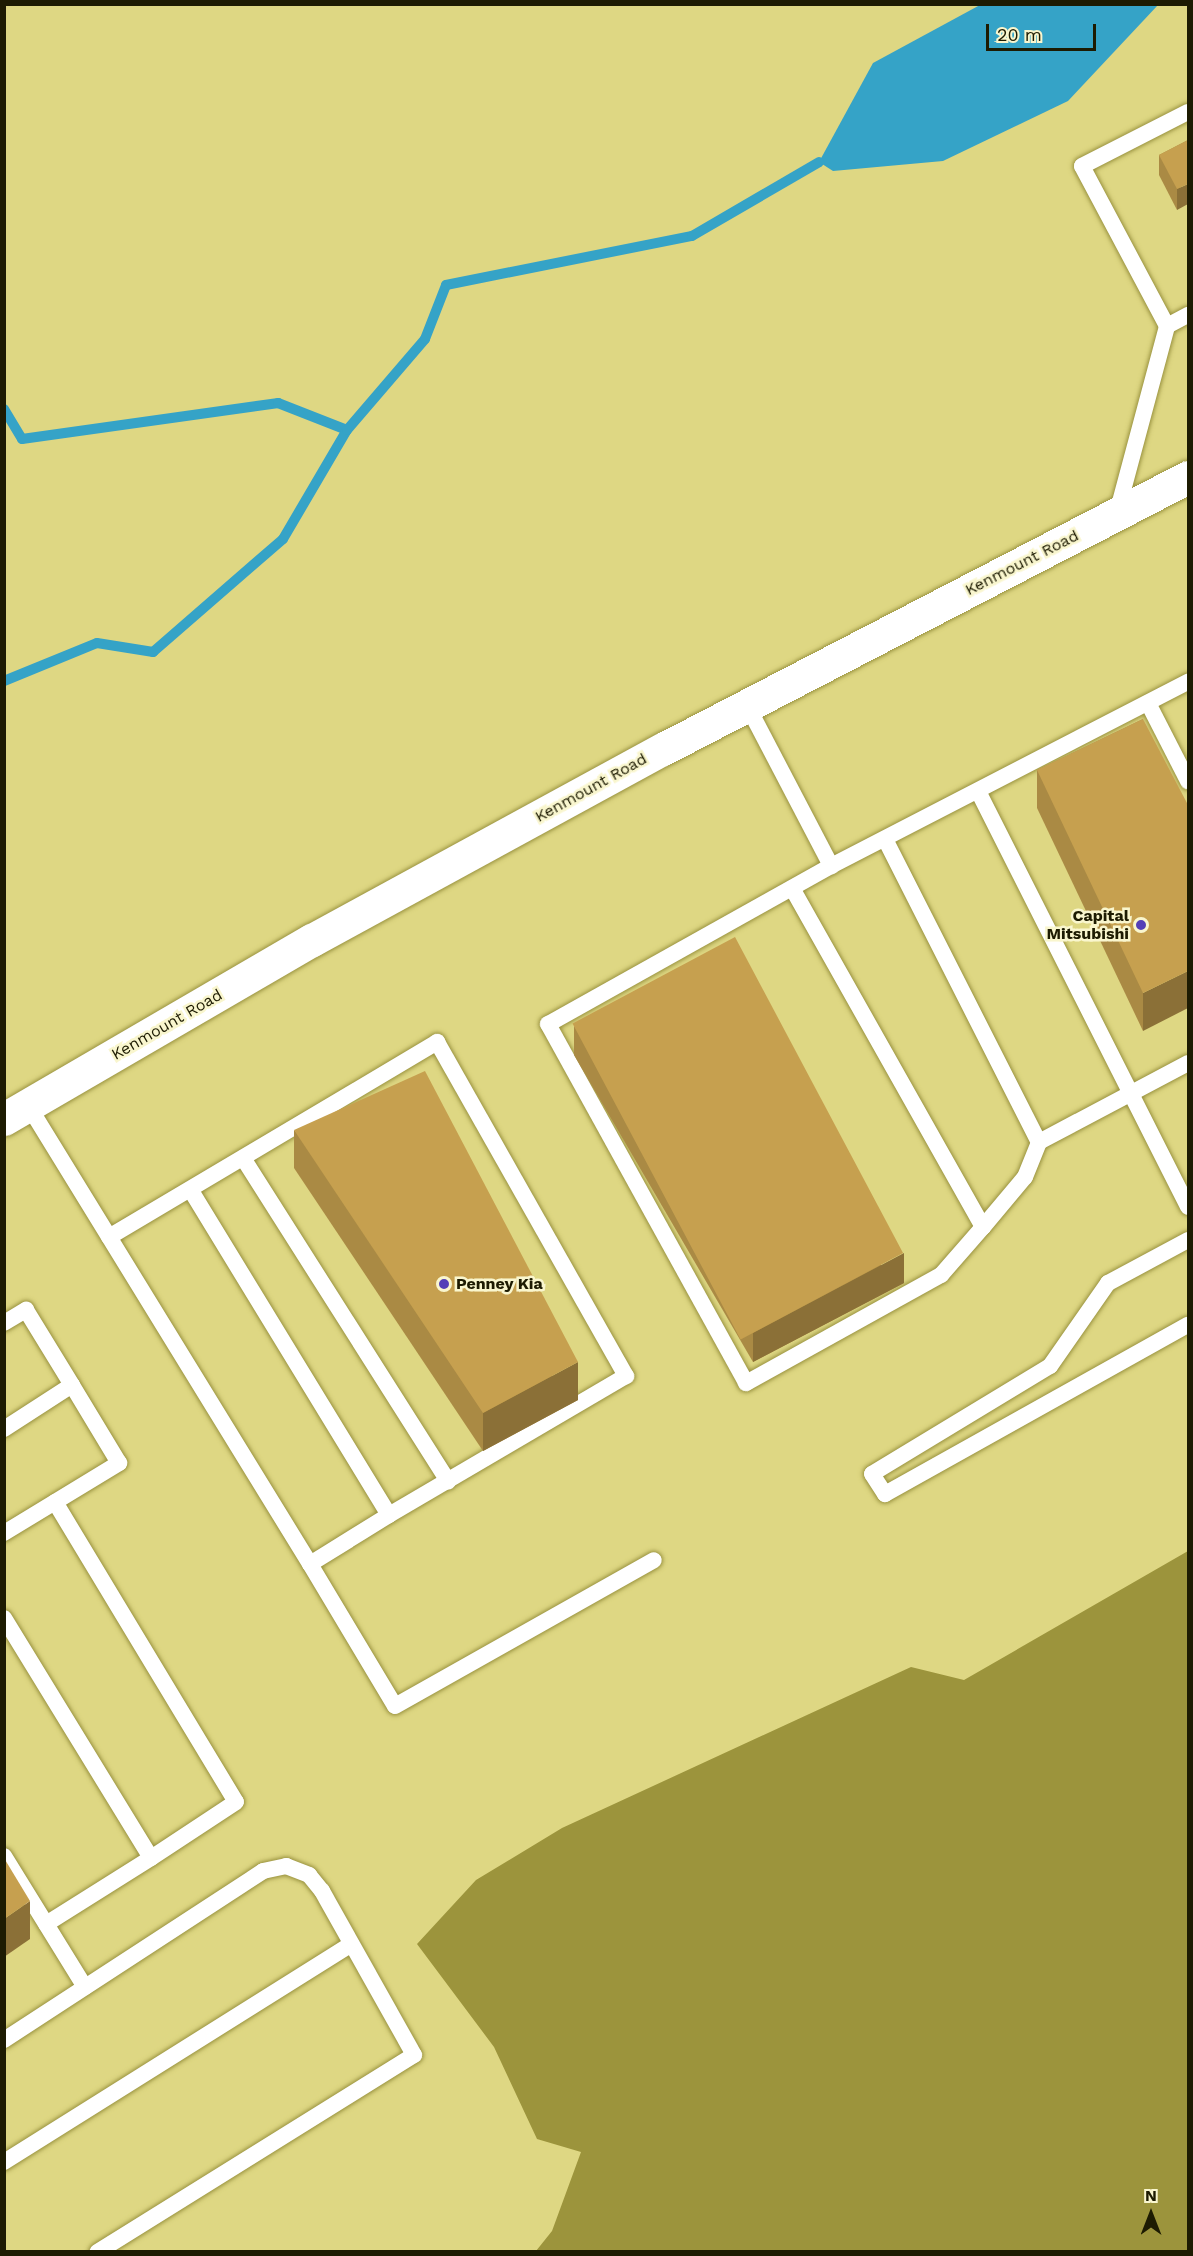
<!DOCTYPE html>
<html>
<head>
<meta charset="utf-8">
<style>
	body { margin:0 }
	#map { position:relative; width:1193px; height:2256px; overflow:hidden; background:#ded783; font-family:"Work Sans",sans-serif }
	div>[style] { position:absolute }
	.forest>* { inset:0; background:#9c943c }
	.water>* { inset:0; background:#35a3c7 }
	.stream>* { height:10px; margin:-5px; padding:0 5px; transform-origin:5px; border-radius:5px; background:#35a3c7 }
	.roads { filter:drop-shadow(0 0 2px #99923f) drop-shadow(0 0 2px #99923f) }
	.lane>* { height:16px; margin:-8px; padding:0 8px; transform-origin:8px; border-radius:8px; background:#fff }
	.primary>* { height:33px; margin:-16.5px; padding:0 16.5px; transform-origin:16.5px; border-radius:16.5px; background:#fff }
	.wall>* { inset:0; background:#aa8a44 }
	.shaded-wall>* { inset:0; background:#8b7037 }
	.building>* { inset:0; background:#c6a04f; transform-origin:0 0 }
	.dots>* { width:16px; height:16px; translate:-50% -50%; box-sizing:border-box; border:3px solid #f9f6ce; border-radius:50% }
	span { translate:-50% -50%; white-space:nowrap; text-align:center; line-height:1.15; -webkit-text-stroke:5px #f9f6ce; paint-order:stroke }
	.street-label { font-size:16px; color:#1d1b02 }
	.poi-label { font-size:16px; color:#1d1b02; font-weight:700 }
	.right { translate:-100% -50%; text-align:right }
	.left { translate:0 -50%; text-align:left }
	.frame { position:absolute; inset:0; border:6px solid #1d1b02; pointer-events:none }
	.north { position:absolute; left:1121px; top:2184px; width:60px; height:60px; -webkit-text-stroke:4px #f9f6ce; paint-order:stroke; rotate:0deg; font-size:16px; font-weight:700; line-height:24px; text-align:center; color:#1d1b02 }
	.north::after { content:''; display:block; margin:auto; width:21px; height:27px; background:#1d1b02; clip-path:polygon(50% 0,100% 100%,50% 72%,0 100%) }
	.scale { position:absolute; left:986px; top:24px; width:110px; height:27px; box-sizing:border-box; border:3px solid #1d1b02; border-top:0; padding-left:8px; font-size:18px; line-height:21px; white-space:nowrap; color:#1d1b02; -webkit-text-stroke:4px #f9f6ce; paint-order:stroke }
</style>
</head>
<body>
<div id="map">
	<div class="forest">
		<div style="clip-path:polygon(1188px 1551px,1188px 2251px,536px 2251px,552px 2231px,581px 2152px,537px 2139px,494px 2047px,417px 1944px,476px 1880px,562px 1828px,911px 1667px,964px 1680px)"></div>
	</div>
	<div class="water">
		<div style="clip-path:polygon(980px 5px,1158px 5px,1068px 101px,943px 161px,833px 171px,819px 162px,873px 63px)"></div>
	</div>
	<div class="stream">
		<div style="left:4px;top:409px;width:35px;rotate:59deg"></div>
		<div style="left:22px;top:439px;width:259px;rotate:-8deg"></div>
		<div style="left:278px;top:403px;width:74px;rotate:21.4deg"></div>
		<div style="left:4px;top:681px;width:100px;rotate:-22.2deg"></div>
		<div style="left:97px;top:643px;width:57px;rotate:9.1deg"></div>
		<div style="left:153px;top:652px;width:172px;rotate:-41deg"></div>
		<div style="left:283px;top:539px;width:126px;rotate:-59.6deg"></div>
		<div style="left:347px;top:430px;width:120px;rotate:-49.4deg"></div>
		<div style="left:425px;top:339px;width:58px;rotate:-68.7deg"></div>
		<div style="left:446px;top:285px;width:251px;rotate:-11.3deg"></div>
		<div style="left:692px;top:236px;width:147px;rotate:-30.2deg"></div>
	</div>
	<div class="roads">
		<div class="lane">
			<div style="left:1167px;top:326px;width:24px;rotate:-28deg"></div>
			<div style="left:1117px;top:513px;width:194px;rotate:-75deg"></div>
			<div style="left:1167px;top:326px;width:181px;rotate:-118deg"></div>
			<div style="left:1082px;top:166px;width:119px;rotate:-27deg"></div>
			<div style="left:1148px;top:703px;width:88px;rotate:62.9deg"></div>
			<div style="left:747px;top:705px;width:182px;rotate:62.4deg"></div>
			<div style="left:831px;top:866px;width:324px;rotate:150.8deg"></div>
			<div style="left:548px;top:1024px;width:410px;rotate:61.1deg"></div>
			<div style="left:746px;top:1383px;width:223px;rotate:-29deg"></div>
			<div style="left:941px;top:1275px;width:64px;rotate:-48.8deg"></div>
			<div style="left:983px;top:1227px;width:389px;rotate:-119.4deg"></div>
			<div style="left:978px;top:791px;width:466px;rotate:63.2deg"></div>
			<div style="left:885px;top:839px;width:340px;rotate:63.1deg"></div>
			<div style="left:831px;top:866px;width:402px;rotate:-27.3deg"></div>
			<div style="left:28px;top:1105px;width:539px;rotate:58.43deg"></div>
			<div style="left:310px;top:1564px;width:93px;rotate:-31.8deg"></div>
			<div style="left:389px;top:1515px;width:380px;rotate:-121.4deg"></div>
			<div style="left:243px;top:1158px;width:383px;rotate:57.6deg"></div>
			<div style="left:983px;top:1227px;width:65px;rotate:-50deg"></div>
			<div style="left:1025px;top:1177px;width:38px;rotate:-68deg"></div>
			<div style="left:1039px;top:1142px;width:169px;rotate:-27.9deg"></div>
			<div style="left:109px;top:1237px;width:382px;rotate:-30.7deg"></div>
			<div style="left:437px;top:1042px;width:384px;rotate:60.5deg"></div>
			<div style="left:626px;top:1376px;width:275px;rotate:149.6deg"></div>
			<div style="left:1188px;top:1240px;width:91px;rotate:151.7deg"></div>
			<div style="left:1108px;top:1283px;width:101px;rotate:124.9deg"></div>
			<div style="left:1050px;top:1366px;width:208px;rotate:148.8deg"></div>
			<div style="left:872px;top:1474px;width:24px;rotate:57deg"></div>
			<div style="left:885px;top:1494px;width:347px;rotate:-29.2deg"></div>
			<div style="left:4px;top:1323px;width:26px;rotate:-31deg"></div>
			<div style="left:26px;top:1310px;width:88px;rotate:58.5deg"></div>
			<div style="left:72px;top:1385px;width:81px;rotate:147.1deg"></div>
			<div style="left:55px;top:1502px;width:350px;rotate:58.9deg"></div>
			<div style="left:236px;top:1802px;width:102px;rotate:146.6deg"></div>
			<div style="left:4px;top:1533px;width:135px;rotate:-31.3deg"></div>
			<div style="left:119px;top:1463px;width:91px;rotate:-121.1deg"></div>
			<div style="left:310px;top:1564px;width:165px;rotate:59.1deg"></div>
			<div style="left:395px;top:1706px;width:297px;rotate:-29.4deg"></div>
			<div style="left:4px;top:1618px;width:281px;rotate:58.5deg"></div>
			<div style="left:151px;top:1858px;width:124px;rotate:147.8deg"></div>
			<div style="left:4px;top:1856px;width:154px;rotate:58.3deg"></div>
			<div style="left:4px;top:2040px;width:309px;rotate:-33.1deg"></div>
			<div style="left:263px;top:1871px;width:24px;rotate:-12deg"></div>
			<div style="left:286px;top:1866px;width:25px;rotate:21deg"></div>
			<div style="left:309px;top:1875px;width:21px;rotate:51deg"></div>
			<div style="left:322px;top:1891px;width:188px;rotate:60.7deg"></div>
			<div style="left:414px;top:2055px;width:373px;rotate:148.1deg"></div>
			<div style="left:4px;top:2162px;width:410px;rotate:-32.1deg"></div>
		</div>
		<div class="primary">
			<div style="left:4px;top:1119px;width:356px;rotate:-30.2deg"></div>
			<div style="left:312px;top:940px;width:400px;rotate:-28.6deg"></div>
			<div style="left:663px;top:749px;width:591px;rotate:-27.39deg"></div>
		</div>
	</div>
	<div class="wall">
		<div style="clip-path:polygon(1188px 140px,1177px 210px,1159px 175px,1159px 155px)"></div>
		<div style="clip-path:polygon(1143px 719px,1143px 1031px,1037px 808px,1037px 770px)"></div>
		<div style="clip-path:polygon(574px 1026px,904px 1283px,753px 1362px,574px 1055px)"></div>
		<div style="clip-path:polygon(294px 1130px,578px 1400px,483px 1451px,294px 1168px)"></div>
	</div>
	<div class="shaded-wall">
		<div style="clip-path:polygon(1188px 184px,1188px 204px,1177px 210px,1177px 189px)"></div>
		<div style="clip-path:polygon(1188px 971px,1188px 1008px,1143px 1031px,1143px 993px)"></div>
		<div style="clip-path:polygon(904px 1253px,904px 1283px,753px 1362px,753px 1333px)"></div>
		<div style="clip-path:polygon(578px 1362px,578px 1400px,483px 1451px,483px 1413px)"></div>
		<div style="clip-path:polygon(30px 1901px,30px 1939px,4px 1957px,4px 1919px)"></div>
	</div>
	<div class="building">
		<div style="clip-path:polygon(1188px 140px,1188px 184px,1177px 189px,1159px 155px)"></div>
		<div style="clip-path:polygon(1143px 719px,1188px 805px,1188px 971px,1143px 993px,1037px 770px)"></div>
		<div style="left:735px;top:937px;width:358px;height:184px;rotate:62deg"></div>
		<div style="clip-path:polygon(425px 1071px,578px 1362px,483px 1413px,294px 1130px)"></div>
		<div style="clip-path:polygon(4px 1858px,30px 1901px,4px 1919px)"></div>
	</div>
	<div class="dots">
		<div style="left:1141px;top:925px;background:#533fb7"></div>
		<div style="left:444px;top:1284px;background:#533fb7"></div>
	</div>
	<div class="street-label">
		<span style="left:1022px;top:563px;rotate:-27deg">Kenmount Road</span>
		<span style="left:591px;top:788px;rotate:-29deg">Kenmount Road</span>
		<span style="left:167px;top:1025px;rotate:-30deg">Kenmount Road</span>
	</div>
	<div class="poi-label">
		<span class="right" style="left:1129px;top:925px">Capital<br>Mitsubishi</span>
		<span class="left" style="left:456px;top:1284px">Penney Kia</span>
	</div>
	<div class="frame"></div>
	<div class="north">N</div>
	<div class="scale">20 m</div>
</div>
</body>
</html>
